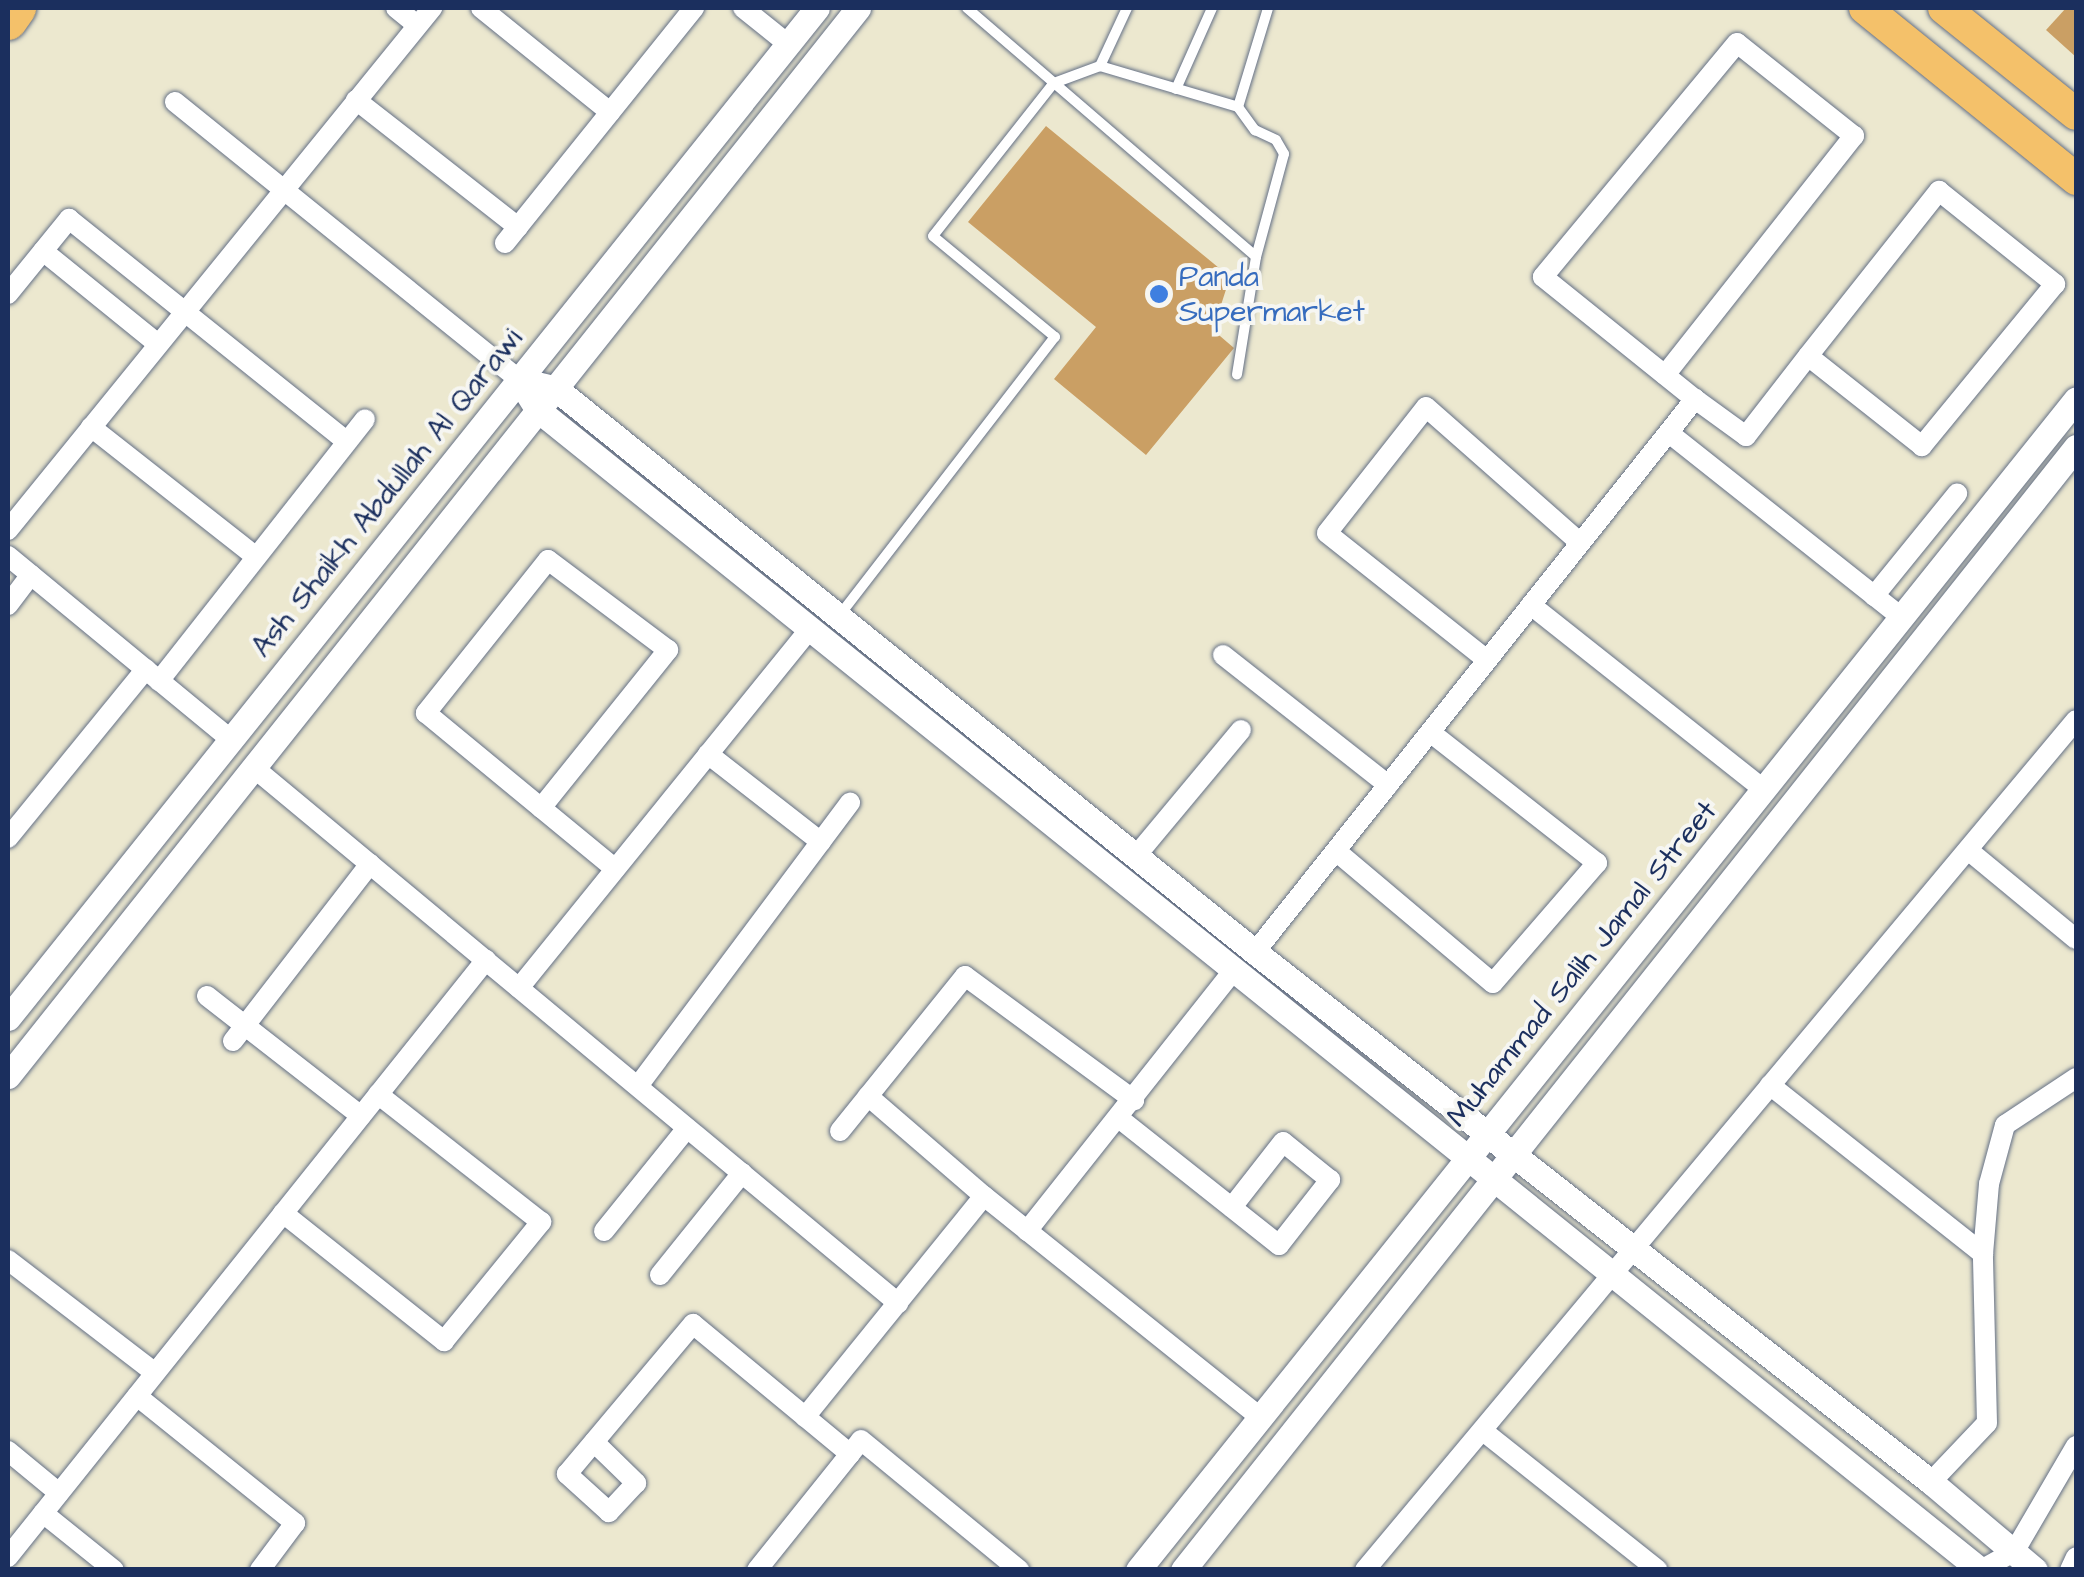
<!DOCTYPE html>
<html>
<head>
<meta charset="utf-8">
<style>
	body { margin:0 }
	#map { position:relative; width:2084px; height:1577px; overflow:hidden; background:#ece8cf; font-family:"Architects Daughter",sans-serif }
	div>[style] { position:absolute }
	.building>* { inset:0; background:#ca9f64 }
	.roads { filter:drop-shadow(0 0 2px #647086) drop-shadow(0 0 2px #647086) }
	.service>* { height:10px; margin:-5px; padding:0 5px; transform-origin:5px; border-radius:5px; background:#fff }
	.minor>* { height:20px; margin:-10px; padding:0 10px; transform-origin:10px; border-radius:10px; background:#fff }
	.tertiary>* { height:25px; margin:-12.5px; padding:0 12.5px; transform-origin:12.5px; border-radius:12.5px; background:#fff }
	.primary>* { height:32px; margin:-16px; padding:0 16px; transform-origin:16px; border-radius:16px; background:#f4c16a }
	.motorway>* { height:38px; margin:-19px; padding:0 19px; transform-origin:19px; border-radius:19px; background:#f4c16a }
	.dots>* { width:28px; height:28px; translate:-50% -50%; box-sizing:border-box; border:5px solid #f6f6f2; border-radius:50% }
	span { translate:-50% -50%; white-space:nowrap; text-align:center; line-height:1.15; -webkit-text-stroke:8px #f6f6f2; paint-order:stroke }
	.shop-label { font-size:30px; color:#366cbe }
	.left { translate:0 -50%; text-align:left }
	.street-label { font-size:30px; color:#1b2f5e }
	.frame { position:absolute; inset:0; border:10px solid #1b2f5e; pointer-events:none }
</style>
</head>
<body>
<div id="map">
	<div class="building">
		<div style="clip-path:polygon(2066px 8px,2076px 8px,2076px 57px,2046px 30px)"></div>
		<div style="clip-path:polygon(1046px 126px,1230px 277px,1213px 330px,1234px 348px,1146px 455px,1054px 379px,1096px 327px,968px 222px)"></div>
	</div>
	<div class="roads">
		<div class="service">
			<div style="left:967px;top:8px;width:381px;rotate:40.7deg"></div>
			<div style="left:1256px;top:257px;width:119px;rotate:99.2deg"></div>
			<div style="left:1100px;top:66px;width:144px;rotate:16.5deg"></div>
			<div style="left:1238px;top:107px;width:103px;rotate:-73.1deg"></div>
			<div style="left:1176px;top:89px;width:89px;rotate:-66deg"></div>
			<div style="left:1238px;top:107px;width:29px;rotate:54deg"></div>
			<div style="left:1255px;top:130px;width:23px;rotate:25deg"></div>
			<div style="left:1276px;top:140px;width:16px;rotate:60deg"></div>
			<div style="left:1284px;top:154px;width:107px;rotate:105.2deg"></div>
			<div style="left:839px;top:616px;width:353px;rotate:-52.3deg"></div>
			<div style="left:1055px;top:337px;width:158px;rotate:-140.4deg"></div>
			<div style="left:933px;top:236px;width:195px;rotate:-51.7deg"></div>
			<div style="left:1054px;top:83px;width:49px;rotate:-20.3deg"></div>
			<div style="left:1100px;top:66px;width:64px;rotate:-65deg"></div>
		</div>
		<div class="minor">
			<div style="left:396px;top:8px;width:27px;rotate:39deg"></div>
			<div style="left:481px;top:8px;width:166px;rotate:38.9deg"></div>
			<div style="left:743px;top:8px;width:58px;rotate:38.7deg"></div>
			<div style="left:356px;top:100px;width:206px;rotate:38.1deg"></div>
			<div style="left:175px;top:102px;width:442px;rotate:38.9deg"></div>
			<div style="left:505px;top:243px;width:302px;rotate:-51.2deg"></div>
			<div style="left:43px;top:251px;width:148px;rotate:39deg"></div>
			<div style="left:8px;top:294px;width:97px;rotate:-50.9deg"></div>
			<div style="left:69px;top:219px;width:356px;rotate:38.7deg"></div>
			<div style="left:1665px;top:375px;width:305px;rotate:-51.7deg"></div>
			<div style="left:1854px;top:136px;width:149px;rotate:-141.5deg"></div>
			<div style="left:1737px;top:43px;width:304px;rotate:129.7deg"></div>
			<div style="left:1543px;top:277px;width:195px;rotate:38.8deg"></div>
			<div style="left:1695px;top:399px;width:63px;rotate:36deg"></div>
			<div style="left:1746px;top:436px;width:101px;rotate:-52.2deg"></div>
			<div style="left:1808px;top:356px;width:211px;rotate:-51.6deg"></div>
			<div style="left:1939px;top:191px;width:149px;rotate:38.7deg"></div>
			<div style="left:2055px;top:284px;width:210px;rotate:129.4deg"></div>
			<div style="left:1922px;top:446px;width:145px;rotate:-141.7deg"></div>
			<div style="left:91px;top:427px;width:210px;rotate:38.2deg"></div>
			<div style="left:1669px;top:433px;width:296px;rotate:38.4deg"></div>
			<div style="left:8px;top:530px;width:673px;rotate:-50.91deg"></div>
			<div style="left:8px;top:556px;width:289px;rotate:39.5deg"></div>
			<div style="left:1874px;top:596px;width:132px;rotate:-50.9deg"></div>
			<div style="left:8px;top:605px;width:38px;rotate:-53deg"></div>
			<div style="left:1531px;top:605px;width:296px;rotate:38.4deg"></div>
			<div style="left:1223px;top:655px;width:210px;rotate:38.2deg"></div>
			<div style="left:1487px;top:660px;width:204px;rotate:-141.6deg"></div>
			<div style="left:1327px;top:533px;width:160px;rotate:-51.8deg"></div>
			<div style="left:1426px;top:407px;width:205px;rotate:41.4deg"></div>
			<div style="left:159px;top:681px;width:333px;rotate:-51.8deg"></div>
			<div style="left:708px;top:754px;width:143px;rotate:37.9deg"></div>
			<div style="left:253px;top:767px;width:839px;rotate:39.73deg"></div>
			<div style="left:541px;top:808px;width:203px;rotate:-51.2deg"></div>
			<div style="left:668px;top:650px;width:150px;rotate:-143.1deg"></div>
			<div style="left:548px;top:560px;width:196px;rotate:128.6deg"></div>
			<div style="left:426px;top:713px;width:245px;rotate:39.5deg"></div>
			<div style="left:8px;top:838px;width:218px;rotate:-50.8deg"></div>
			<div style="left:1968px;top:850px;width:140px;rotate:39.5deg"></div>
			<div style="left:1336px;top:851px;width:205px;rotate:40.1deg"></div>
			<div style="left:1493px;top:983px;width:159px;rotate:-49.1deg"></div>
			<div style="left:1597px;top:863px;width:212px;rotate:-141.9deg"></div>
			<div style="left:1136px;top:856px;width:164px;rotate:-50.2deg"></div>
			<div style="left:1255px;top:952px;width:707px;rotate:-51.49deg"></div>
			<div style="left:519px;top:988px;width:461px;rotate:-51deg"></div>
			<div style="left:207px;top:996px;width:195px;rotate:37.9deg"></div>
			<div style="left:233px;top:1041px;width:224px;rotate:-52.3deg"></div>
			<div style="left:1770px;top:1085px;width:272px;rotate:38.4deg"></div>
			<div style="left:638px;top:1086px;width:354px;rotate:-53.2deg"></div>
			<div style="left:868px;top:1096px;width:153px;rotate:40.8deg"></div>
			<div style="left:984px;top:1196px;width:354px;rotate:38.7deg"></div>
			<div style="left:1120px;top:1119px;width:203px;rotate:38.4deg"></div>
			<div style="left:1279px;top:1245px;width:83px;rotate:-51.9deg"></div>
			<div style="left:1330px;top:1180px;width:60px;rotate:-141deg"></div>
			<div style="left:1283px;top:1142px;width:83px;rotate:128.1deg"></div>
			<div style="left:840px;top:1131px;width:199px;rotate:-51.1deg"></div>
			<div style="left:965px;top:976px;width:210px;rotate:36.3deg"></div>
			<div style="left:283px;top:1213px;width:206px;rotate:38.5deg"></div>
			<div style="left:444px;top:1341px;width:154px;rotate:-50.8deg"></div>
			<div style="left:541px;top:1222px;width:207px;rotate:-141.9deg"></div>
			<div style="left:604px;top:1231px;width:132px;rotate:-51.1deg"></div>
			<div style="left:1027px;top:1231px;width:332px;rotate:-51.6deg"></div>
			<div style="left:8px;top:1260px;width:185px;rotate:37.5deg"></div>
			<div style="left:660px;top:1275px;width:131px;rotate:-51.2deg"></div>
			<div style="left:137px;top:1396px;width:203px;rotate:38.8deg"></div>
			<div style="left:295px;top:1523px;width:59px;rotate:126.7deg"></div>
			<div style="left:805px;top:1417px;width:284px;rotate:-51deg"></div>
			<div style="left:1483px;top:1431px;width:223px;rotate:38.5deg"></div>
			<div style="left:594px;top:1442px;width:59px;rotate:44.3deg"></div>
			<div style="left:636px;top:1483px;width:40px;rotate:133deg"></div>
			<div style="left:609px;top:1512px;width:57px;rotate:-137.9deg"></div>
			<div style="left:567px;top:1474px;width:196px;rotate:-50deg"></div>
			<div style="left:693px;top:1324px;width:204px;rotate:39.6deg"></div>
			<div style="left:8px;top:1451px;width:66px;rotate:39.5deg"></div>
			<div style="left:1931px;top:1482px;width:81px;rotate:-46.5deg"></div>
			<div style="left:1987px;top:1423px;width:169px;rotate:-91.4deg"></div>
			<div style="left:1983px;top:1254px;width:70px;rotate:-85.1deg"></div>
			<div style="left:1989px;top:1184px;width:61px;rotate:-74.8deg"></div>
			<div style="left:2005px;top:1125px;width:85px;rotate:-33.5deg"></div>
			<div style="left:43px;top:1513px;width:91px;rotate:38.8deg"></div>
			<div style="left:8px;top:1557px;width:765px;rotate:-51.32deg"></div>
			<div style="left:757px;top:1570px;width:166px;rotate:-51.3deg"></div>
			<div style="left:861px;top:1440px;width:205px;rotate:39.4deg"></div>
			<div style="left:1365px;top:1570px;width:1108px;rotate:-50.09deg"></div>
			<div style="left:1981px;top:1570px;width:38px;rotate:-29deg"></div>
			<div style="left:2014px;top:1552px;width:123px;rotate:-59.7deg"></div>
			<div style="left:2070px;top:1570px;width:14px;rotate:-65deg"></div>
		</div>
		<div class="tertiary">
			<div style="left:519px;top:380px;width:37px;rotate:13deg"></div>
			<div style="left:555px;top:388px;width:899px;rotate:38.86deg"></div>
			<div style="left:1255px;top:952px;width:859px;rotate:38.1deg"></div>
			<div style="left:1931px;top:1482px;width:136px;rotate:40.2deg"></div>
			<div style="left:519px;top:380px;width:36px;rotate:58deg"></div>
			<div style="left:538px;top:410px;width:1851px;rotate:38.81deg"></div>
			<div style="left:8px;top:1018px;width:1294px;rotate:-51.31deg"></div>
			<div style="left:8px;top:1076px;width:1365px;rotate:-51.48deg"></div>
			<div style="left:1138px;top:1570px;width:1500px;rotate:-51.3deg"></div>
			<div style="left:1183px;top:1570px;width:1435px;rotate:-51.51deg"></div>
		</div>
		<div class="primary">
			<div style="left:1865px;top:8px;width:272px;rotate:39deg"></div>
			<div style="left:1944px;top:8px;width:169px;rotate:38.8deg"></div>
		</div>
		<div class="motorway">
			<div style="left:8px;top:21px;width:16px;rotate:-55deg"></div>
		</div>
	</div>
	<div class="dots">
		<div style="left:1159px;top:294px;background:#3f7fe0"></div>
	</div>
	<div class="shop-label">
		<span class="left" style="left:1179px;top:294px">Panda<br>Supermarket</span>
	</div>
	<div class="street-label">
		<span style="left:387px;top:493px;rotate:-51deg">Ash Shaikh Abdullah Al Qarawi</span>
		<span style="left:1582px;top:964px;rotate:-51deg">Muhammad Salih Jamal Street</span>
	</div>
	<div class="frame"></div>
</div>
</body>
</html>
